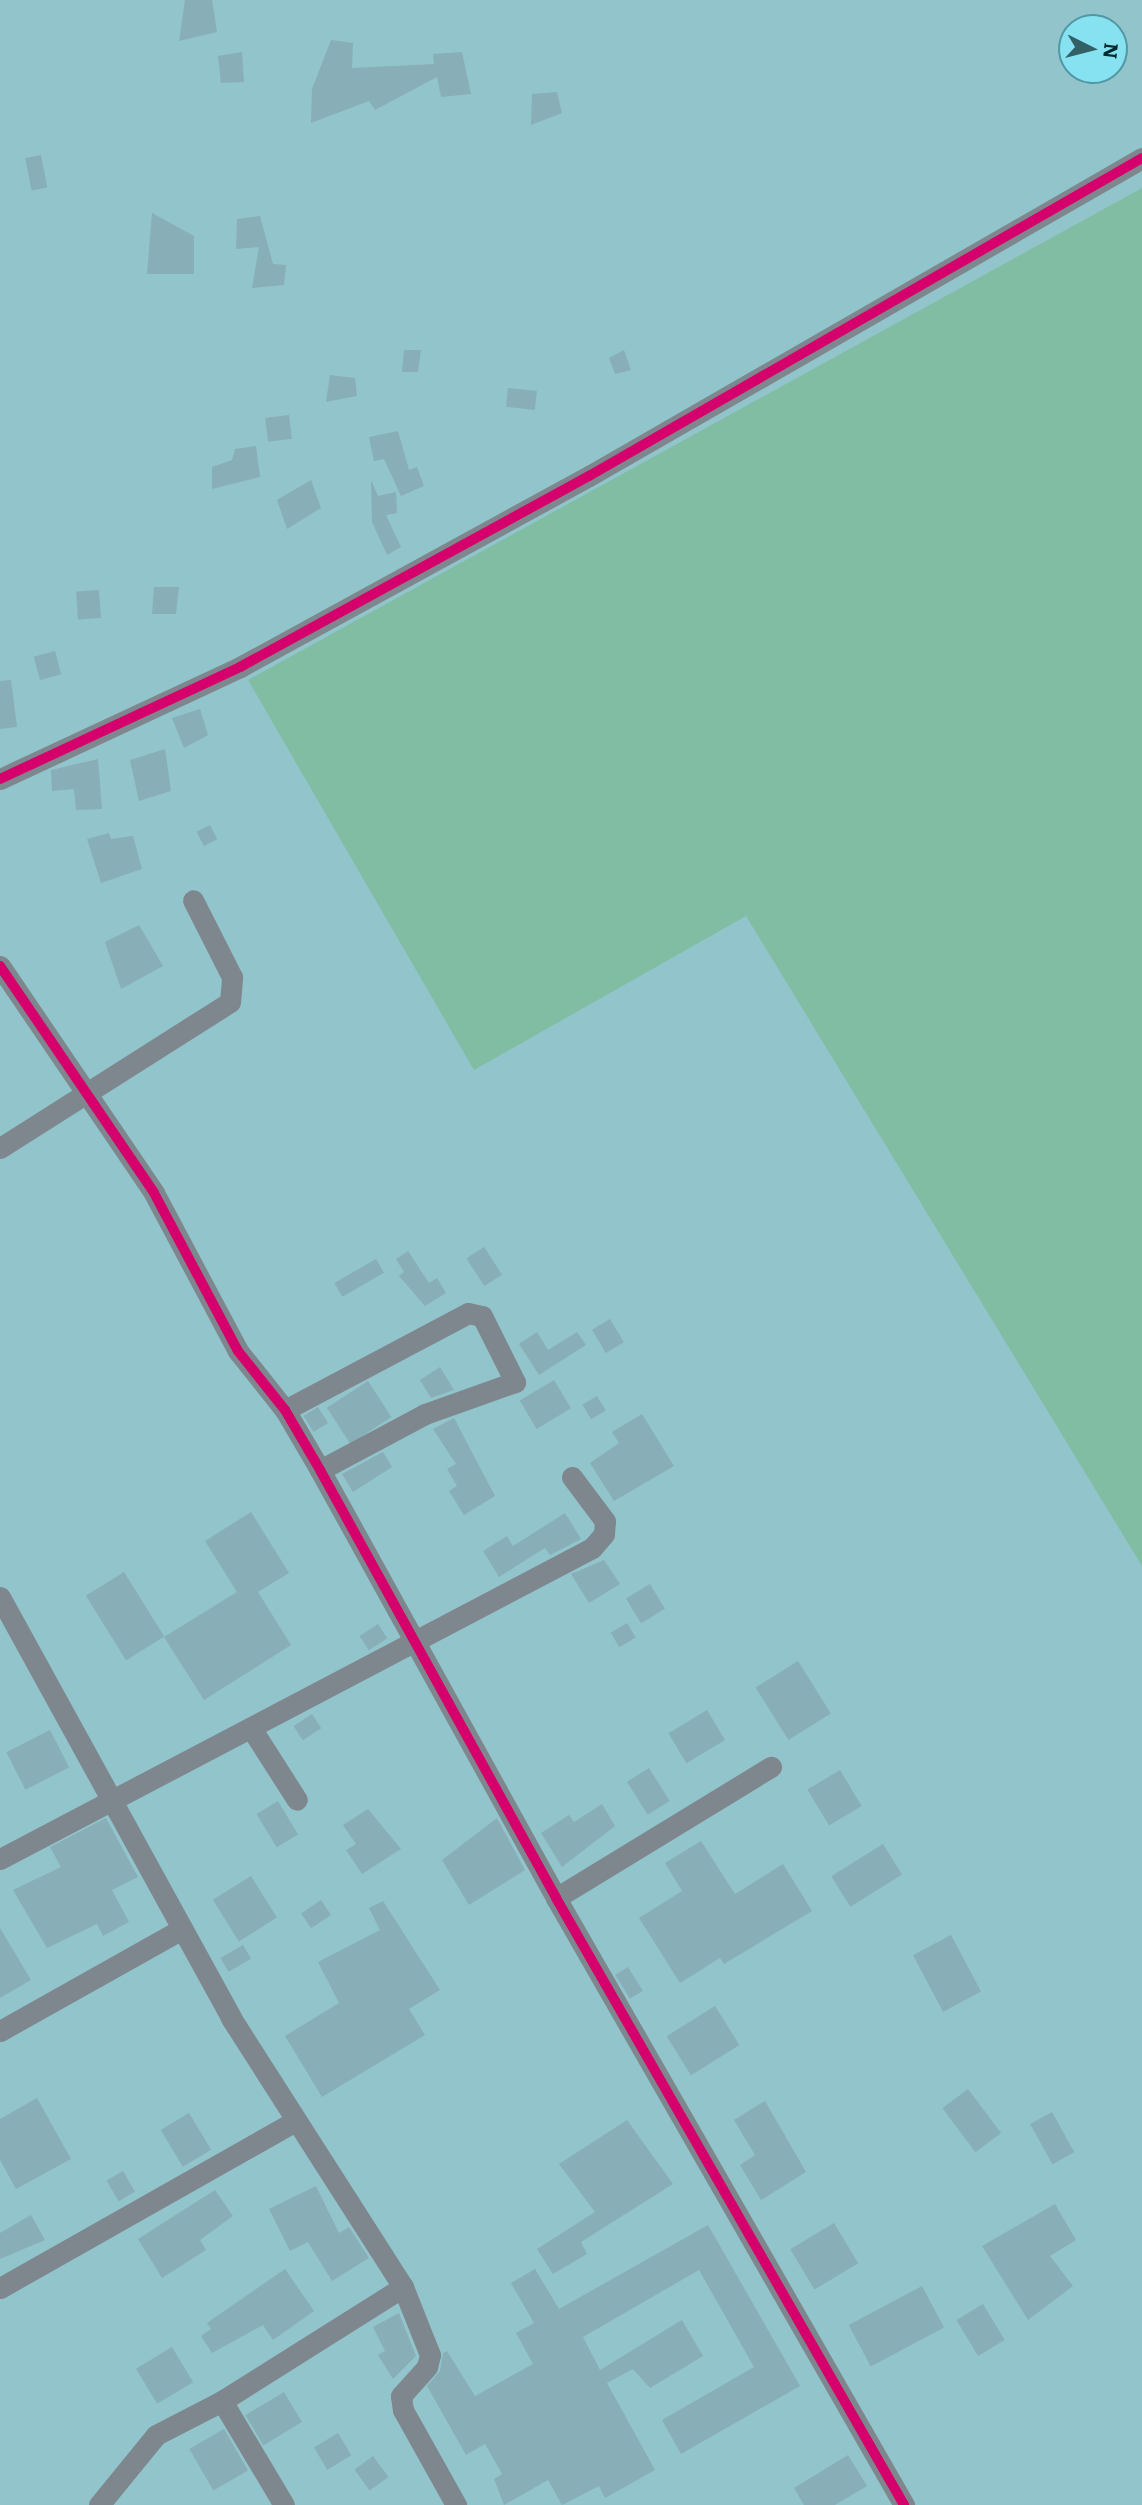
<!DOCTYPE html>
<html>
<head>
<meta charset="utf-8">
<style>
	body { margin:0 }
	#map { position:relative; width:1142px; height:2505px; overflow:hidden; background:#92c4cc; font-family:Literata,serif }
	div>[style] { position:absolute }
	.green>* { inset:0; background:#80bda2 }
	.building>* { inset:0; background:#88aeb8; transform-origin:0 0 }
	.minor>* { height:21px; margin:-10.5px; padding:0 10.5px; transform-origin:10.5px; border-radius:10.5px; background:#7e878e }
	.cycleway>* { height:10px; margin:-5px; padding:0 5px; transform-origin:5px; border-radius:5px; background:#d6006c }
	span { translate:-50% -50%; white-space:nowrap; text-align:center; line-height:1.15; -webkit-text-stroke:7px #86e2f1; paint-order:stroke }
	.north { position:absolute; left:1058px; top:14px; width:70px; height:70px; box-sizing:border-box; background:#86e2f1; border:2px solid #5098a3; border-radius:50%; rotate:96deg; font-size:19px; font-weight:700; line-height:28px; text-align:center; color:#00292f }
	.north::after { content:''; display:block; margin:auto; width:24px; height:32px; background:#335f66; clip-path:polygon(50% 0,100% 100%,50% 72%,0 100%) }
</style>
</head>
<body>
<div id="map">
	<div class="green">
		<div style="clip-path:polygon(1142px 188px,1142px 1566px,746px 916px,474px 1070px,248px 680px)"></div>
	</div>
	<div class="building">
		<div style="clip-path:polygon(185px 0,212px 0,217px 32px,179px 41px)"></div>
		<div style="clip-path:polygon(331px 40px,353px 43px,352px 68px,434px 64px,433px 54px,462px 52px,471px 94px,441px 97px,437px 77px,375px 110px,369px 101px,311px 123px,312px 89px)"></div>
		<div style="clip-path:polygon(242px 52px,244px 82px,221px 83px,218px 56px)"></div>
		<div style="clip-path:polygon(557px 92px,562px 113px,531px 125px,532px 94px)"></div>
		<div style="left:41px;top:155px;width:33px;height:16px;rotate:79deg"></div>
		<div style="clip-path:polygon(152px 213px,194px 236px,194px 274px,147px 274px)"></div>
		<div style="clip-path:polygon(260px 216px,273px 264px,286px 265px,284px 285px,252px 288px,259px 247px,236px 249px,237px 219px)"></div>
		<div style="clip-path:polygon(404px 350px,421px 350px,418px 372px,402px 372px)"></div>
		<div style="clip-path:polygon(624px 350px,631px 370px,615px 374px,609px 358px)"></div>
		<div style="clip-path:polygon(330px 375px,355px 378px,357px 396px,326px 402px)"></div>
		<div style="left:508px;top:388px;width:29px;height:19px;rotate:6deg"></div>
		<div style="left:289px;top:415px;width:24px;height:24px;rotate:83deg"></div>
		<div style="clip-path:polygon(398px 431px,409px 470px,417px 467px,424px 486px,401px 496px,384px 459px,374px 461px,369px 437px)"></div>
		<div style="clip-path:polygon(256px 446px,260px 477px,212px 489px,212px 467px,232px 460px,235px 449px)"></div>
		<div style="clip-path:polygon(311px 480px,321px 508px,287px 529px,277px 500px)"></div>
		<div style="clip-path:polygon(371px 480px,378px 496px,396px 492px,397px 513px,386px 515px,401px 547px,387px 555px,372px 522px)"></div>
		<div style="clip-path:polygon(154px 587px,179px 587px,176px 614px,152px 614px)"></div>
		<div style="left:99px;top:590px;width:28px;height:23px;rotate:86deg"></div>
		<div style="left:55px;top:651px;width:24px;height:22px;rotate:75deg"></div>
		<div style="clip-path:polygon(11px 680px,17px 727px,0 729px,0 681px)"></div>
		<div style="clip-path:polygon(200px 709px,208px 735px,184px 748px,172px 718px)"></div>
		<div style="clip-path:polygon(165px 749px,171px 791px,139px 801px,130px 760px)"></div>
		<div style="clip-path:polygon(98px 759px,102px 809px,76px 810px,74px 789px,52px 791px,51px 770px)"></div>
		<div style="left:210px;top:825px;width:16px;height:15px;rotate:63deg"></div>
		<div style="clip-path:polygon(109px 833px,111px 839px,133px 836px,142px 869px,101px 883px,87px 839px)"></div>
		<div style="clip-path:polygon(139px 925px,163px 966px,121px 989px,105px 942px)"></div>
		<div style="left:484px;top:1247px;width:33px;height:21px;rotate:57deg"></div>
		<div style="clip-path:polygon(408px 1251px,429px 1283px,437px 1278px,446px 1293px,425px 1306px,399px 1276px,404px 1272px,396px 1259px)"></div>
		<div style="left:376px;top:1259px;width:16px;height:48px;rotate:60deg"></div>
		<div style="left:610px;top:1319px;width:27px;height:21px;rotate:59deg"></div>
		<div style="clip-path:polygon(537px 1332px,548px 1350px,577px 1332px,586px 1345px,539px 1375px,519px 1344px)"></div>
		<div style="clip-path:polygon(440px 1367px,454px 1390px,431px 1398px,420px 1380px)"></div>
		<div style="left:554px;top:1380px;width:33px;height:40px;rotate:59deg"></div>
		<div style="left:368px;top:1381px;width:43px;height:49px;rotate:57deg"></div>
		<div style="left:597px;top:1396px;width:17px;height:17px;rotate:59deg"></div>
		<div style="left:318px;top:1407px;width:19px;height:17px;rotate:58deg"></div>
		<div style="clip-path:polygon(642px 1414px,674px 1466px,614px 1501px,590px 1463px,619px 1443px,612px 1432px)"></div>
		<div style="clip-path:polygon(454px 1418px,495px 1496px,464px 1515px,449px 1491px,457px 1486px,447px 1469px,456px 1464px,433px 1429px)"></div>
		<div style="clip-path:polygon(383px 1452px,392px 1467px,353px 1492px,342px 1474px)"></div>
		<div style="clip-path:polygon(251px 1512px,289px 1573px,258px 1592px,291px 1645px,204px 1700px,164px 1637px,237px 1592px,205px 1541px)"></div>
		<div style="clip-path:polygon(565px 1513px,581px 1539px,550px 1555px,545px 1548px,499px 1577px,483px 1551px,507px 1536px,513px 1546px)"></div>
		<div style="clip-path:polygon(604px 1560px,620px 1584px,589px 1603px,571px 1574px)"></div>
		<div style="left:124px;top:1572px;width:76px;height:45px;rotate:58deg"></div>
		<div style="left:650px;top:1584px;width:29px;height:28px;rotate:59deg"></div>
		<div style="left:627px;top:1623px;width:17px;height:19px;rotate:59deg"></div>
		<div style="left:378px;top:1624px;width:17px;height:22px;rotate:57deg"></div>
		<div style="left:798px;top:1661px;width:62px;height:50px;rotate:58deg"></div>
		<div style="left:707px;top:1710px;width:35px;height:45px;rotate:59deg"></div>
		<div style="left:312px;top:1714px;width:17px;height:22px;rotate:57deg"></div>
		<div style="left:50px;top:1730px;width:42px;height:49px;rotate:63deg"></div>
		<div style="left:649px;top:1768px;width:39px;height:26px;rotate:58deg"></div>
		<div style="left:840px;top:1770px;width:42px;height:38px;rotate:59deg"></div>
		<div style="left:278px;top:1801px;width:39px;height:25px;rotate:59deg"></div>
		<div style="clip-path:polygon(602px 1804px,615px 1826px,562px 1867px,541px 1833px,569px 1815px,574px 1822px)"></div>
		<div style="clip-path:polygon(368px 1809px,401px 1849px,362px 1874px,346px 1850px,356px 1844px,343px 1825px)"></div>
		<div style="clip-path:polygon(106px 1818px,138px 1877px,112px 1890px,129px 1922px,103px 1936px,97px 1924px,47px 1948px,13px 1890px,61px 1867px,50px 1847px)"></div>
		<div style="clip-path:polygon(497px 1818px,525px 1870px,469px 1905px,442px 1860px)"></div>
		<div style="clip-path:polygon(701px 1841px,735px 1894px,783px 1864px,812px 1911px,724px 1964px,720px 1958px,680px 1983px,639px 1918px,682px 1891px,665px 1863px)"></div>
		<div style="left:883px;top:1844px;width:36px;height:61px;rotate:58deg"></div>
		<div style="left:251px;top:1876px;width:49px;height:45px;rotate:58deg"></div>
		<div style="left:321px;top:1900px;width:18px;height:24px;rotate:56deg"></div>
		<div style="clip-path:polygon(383px 1901px,440px 1990px,409px 2009px,425px 2035px,322px 2097px,285px 2036px,339px 2003px,318px 1962px,380px 1930px,369px 1908px)"></div>
		<div style="clip-path:polygon(0 1928px,31px 1980px,0 1998px)"></div>
		<div style="left:951px;top:1935px;width:64px;height:43px;rotate:62deg"></div>
		<div style="left:243px;top:1945px;width:16px;height:26px;rotate:60deg"></div>
		<div style="left:628px;top:1967px;width:28px;height:15px;rotate:58deg"></div>
		<div style="left:715px;top:2006px;width:46px;height:57px;rotate:58deg"></div>
		<div style="left:968px;top:2089px;width:55px;height:32px;rotate:53deg"></div>
		<div style="clip-path:polygon(37px 2098px,71px 2159px,16px 2189px,0 2160px,0 2119px)"></div>
		<div style="clip-path:polygon(765px 2101px,806px 2172px,761px 2200px,740px 2165px,755px 2155px,734px 2120px)"></div>
		<div style="left:1052px;top:2112px;width:46px;height:25px;rotate:61deg"></div>
		<div style="left:189px;top:2113px;width:43px;height:33px;rotate:59deg"></div>
		<div style="clip-path:polygon(627px 2120px,673px 2184px,581px 2242px,587px 2254px,553px 2274px,537px 2249px,595px 2212px,559px 2164px)"></div>
		<div style="left:123px;top:2171px;width:24px;height:19px;rotate:60deg"></div>
		<div style="clip-path:polygon(316px 2186px,339px 2233px,349px 2227px,369px 2258px,332px 2281px,308px 2242px,290px 2251px,269px 2209px)"></div>
		<div style="clip-path:polygon(215px 2190px,233px 2216px,200px 2240px,206px 2250px,162px 2278px,138px 2239px)"></div>
		<div style="clip-path:polygon(1055px 2204px,1076px 2240px,1050px 2256px,1073px 2286px,1028px 2320px,982px 2246px)"></div>
		<div style="clip-path:polygon(31px 2215px,45px 2240px,0 2259px,0 2233px)"></div>
		<div style="left:834px;top:2223px;width:47px;height:51px;rotate:59deg"></div>
		<div style="clip-path:polygon(708px 2225px,800px 2386px,681px 2454px,662px 2420px,754px 2367px,699px 2270px,583px 2337px,600px 2370px,682px 2320px,703px 2356px,650px 2388px,633px 2369px,607px 2383px,655px 2470px,605px 2498px,599px 2486px,562px 2505px,548px 2480px,504px 2505px,494px 2479px,502px 2474px,485px 2444px,466px 2455px,427px 2386px,440px 2371px,443px 2353px,447px 2351px,475px 2396px,533px 2364px,516px 2333px,534px 2323px,511px 2283px,535px 2269px,559px 2309px)"></div>
		<div style="clip-path:polygon(285px 2269px,314px 2311px,273px 2340px,263px 2325px,212px 2353px,201px 2336px,211px 2329px,207px 2323px)"></div>
		<div style="left:922px;top:2286px;width:47px;height:83px;rotate:62deg"></div>
		<div style="left:983px;top:2304px;width:42px;height:31px;rotate:59deg"></div>
		<div style="clip-path:polygon(399px 2313px,416px 2356px,393px 2379px,378px 2355px,385px 2351px,373px 2327px)"></div>
		<div style="left:172px;top:2347px;width:41px;height:42px;rotate:59deg"></div>
		<div style="left:284px;top:2392px;width:35px;height:45px;rotate:59deg"></div>
		<div style="left:224px;top:2429px;width:48px;height:40px;rotate:60deg"></div>
		<div style="left:338px;top:2433px;width:26px;height:28px;rotate:59deg"></div>
		<div style="clip-path:polygon(848px 2455px,867px 2486px,835px 2505px,804px 2505px,794px 2488px)"></div>
		<div style="left:373px;top:2456px;width:26px;height:23px;rotate:54deg"></div>
	</div>
	<div class="minor">
		<div style="left:0;top:779px;width:265px;rotate:-25deg"></div>
		<div style="left:240px;top:667px;width:398px;rotate:-28.7deg"></div>
		<div style="left:589px;top:476px;width:638px;rotate:-29.9deg"></div>
		<div style="left:0;top:966px;width:274px;rotate:55.8deg"></div>
		<div style="left:154px;top:1193px;width:179px;rotate:62deg"></div>
		<div style="left:238px;top:1351px;width:75px;rotate:51.5deg"></div>
		<div style="left:285px;top:1410px;width:69px;rotate:59.7deg"></div>
		<div style="left:320px;top:1470px;width:489px;rotate:61.1deg"></div>
		<div style="left:556px;top:1898px;width:700px;rotate:60.17deg"></div>
		<div style="left:0;top:1148px;width:272px;rotate:-32.4deg"></div>
		<div style="left:230px;top:1002px;width:25px;rotate:-85deg"></div>
		<div style="left:232px;top:977px;width:86px;rotate:-116.9deg"></div>
		<div style="left:285px;top:1410px;width:207px;rotate:-27.9deg"></div>
		<div style="left:468px;top:1313px;width:14px;rotate:12deg"></div>
		<div style="left:482px;top:1316px;width:74px;rotate:63.4deg"></div>
		<div style="left:515px;top:1382px;width:96px;rotate:160.4deg"></div>
		<div style="left:425px;top:1414px;width:119px;rotate:151.9deg"></div>
		<div style="left:0;top:1597px;width:480px;rotate:61.2deg"></div>
		<div style="left:231px;top:2018px;width:319px;rotate:57.4deg"></div>
		<div style="left:403px;top:2287px;width:73px;rotate:68.3deg"></div>
		<div style="left:430px;top:2355px;width:12px;rotate:104deg"></div>
		<div style="left:427px;top:2367px;width:39px;rotate:132deg"></div>
		<div style="left:401px;top:2396px;width:14px;rotate:82deg"></div>
		<div style="left:403px;top:2410px;width:109px;rotate:60.8deg"></div>
		<div style="left:251px;top:1728px;width:85px;rotate:57.4deg"></div>
		<div style="left:0;top:1859px;width:669px;rotate:-27.71deg"></div>
		<div style="left:592px;top:1548px;width:18px;rotate:-49deg"></div>
		<div style="left:604px;top:1534px;width:13px;rotate:-86deg"></div>
		<div style="left:605px;top:1521px;width:55px;rotate:-126.9deg"></div>
		<div style="left:556px;top:1898px;width:252px;rotate:-31.4deg"></div>
		<div style="left:0;top:2031px;width:209px;rotate:-29.3deg"></div>
		<div style="left:0;top:2288px;width:339px;rotate:-29.5deg"></div>
		<div style="left:222px;top:2401px;width:121px;rotate:59.2deg"></div>
		<div style="left:99px;top:2505px;width:90px;rotate:-50.8deg"></div>
		<div style="left:156px;top:2435px;width:74px;rotate:-27.3deg"></div>
		<div style="left:222px;top:2401px;width:214px;rotate:-32.2deg"></div>
	</div>
	<div class="cycleway">
		<div style="left:0;top:779px;width:265px;rotate:-25deg"></div>
		<div style="left:240px;top:667px;width:398px;rotate:-28.7deg"></div>
		<div style="left:589px;top:476px;width:638px;rotate:-29.9deg"></div>
		<div style="left:0;top:966px;width:274px;rotate:55.8deg"></div>
		<div style="left:154px;top:1193px;width:179px;rotate:62deg"></div>
		<div style="left:238px;top:1351px;width:75px;rotate:51.5deg"></div>
		<div style="left:285px;top:1410px;width:69px;rotate:59.7deg"></div>
		<div style="left:320px;top:1470px;width:489px;rotate:61.1deg"></div>
		<div style="left:556px;top:1898px;width:700px;rotate:60.17deg"></div>
	</div>
	<div class="north">N</div>
</div>
</body>
</html>
